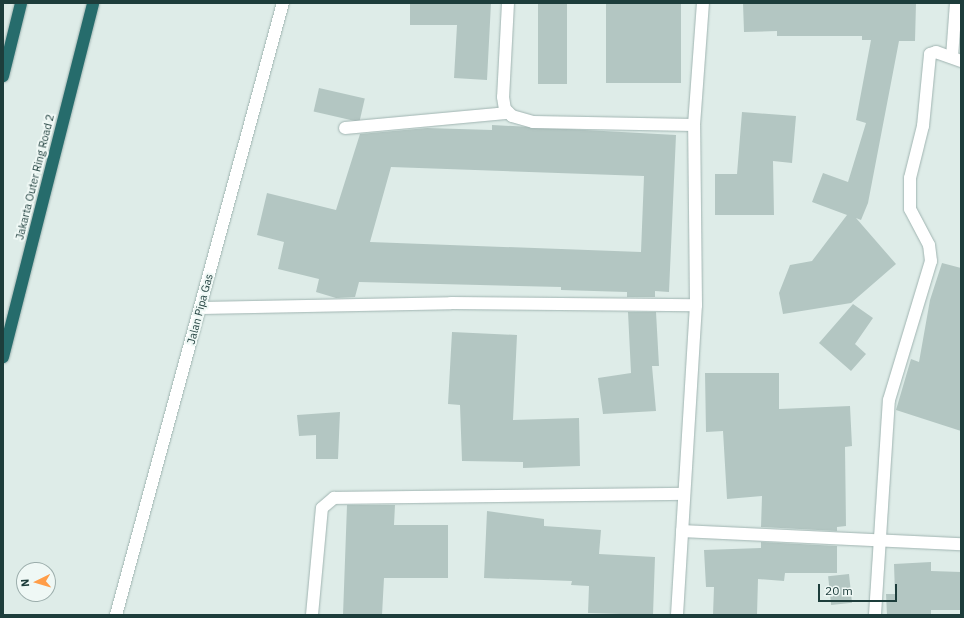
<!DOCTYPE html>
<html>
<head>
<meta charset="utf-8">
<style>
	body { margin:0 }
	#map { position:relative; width:964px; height:618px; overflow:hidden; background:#deece8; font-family:"IBM Plex Sans",sans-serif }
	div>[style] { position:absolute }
	.building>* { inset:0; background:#b3c6c2; transform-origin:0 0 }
	.roads { filter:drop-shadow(0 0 1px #a0b4b1) drop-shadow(0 0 1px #a0b4b1) }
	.street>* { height:12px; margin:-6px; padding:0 6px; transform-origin:6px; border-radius:6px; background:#fff }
	.highway>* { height:12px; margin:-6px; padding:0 6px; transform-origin:6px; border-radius:6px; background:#266c6c }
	span { translate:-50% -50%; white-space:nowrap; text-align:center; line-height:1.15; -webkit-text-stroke:4px #eff8f5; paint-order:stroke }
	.street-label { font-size:11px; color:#1d3d3b }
	.frame { position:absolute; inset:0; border:4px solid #1d3d3b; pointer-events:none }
	.north { position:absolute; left:16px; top:562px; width:40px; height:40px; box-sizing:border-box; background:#eff8f5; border:1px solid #9badab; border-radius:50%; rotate:265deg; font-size:11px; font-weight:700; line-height:16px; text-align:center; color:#1d3d3b }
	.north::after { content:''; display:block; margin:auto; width:14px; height:18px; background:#ff9d48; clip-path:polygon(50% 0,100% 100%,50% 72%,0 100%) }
	.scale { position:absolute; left:818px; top:584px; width:79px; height:18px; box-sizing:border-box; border:2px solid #1d3d3b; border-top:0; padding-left:5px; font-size:12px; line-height:14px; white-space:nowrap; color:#1d3d3b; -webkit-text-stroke:3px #eff8f5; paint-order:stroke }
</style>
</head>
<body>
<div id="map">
	<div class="building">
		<div style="clip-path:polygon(410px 3px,491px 3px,487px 80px,454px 78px,457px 25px,410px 25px)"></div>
		<div style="left:538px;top:3px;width:29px;height:81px"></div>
		<div style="left:606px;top:3px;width:75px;height:80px"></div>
		<div style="clip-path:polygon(743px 3px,916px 3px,915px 41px,899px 41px,868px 203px,861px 220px,856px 218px,896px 264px,851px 303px,783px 314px,779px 293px,790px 265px,812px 261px,847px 215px,812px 202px,823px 173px,848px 182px,866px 123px,856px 120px,871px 40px,862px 40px,862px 36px,777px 36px,777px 31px,744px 32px)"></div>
		<div style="left:319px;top:88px;width:47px;height:24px;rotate:13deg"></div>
		<div style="clip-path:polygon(742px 112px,796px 116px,792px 163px,773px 161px,774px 215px,715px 215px,715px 174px,737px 174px)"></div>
		<div style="clip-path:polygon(evenodd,492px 125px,676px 135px,669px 292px,655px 291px,655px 297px,627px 297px,627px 292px,561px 290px,561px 287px,359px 282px,355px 297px,336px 298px,316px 292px,319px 279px,278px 269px,284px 242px,257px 235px,267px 193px,336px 210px,360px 134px,427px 128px,492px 130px,492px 125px,391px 167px,644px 176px,641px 252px,370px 242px,391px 167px)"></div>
		<div style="clip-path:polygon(942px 263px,961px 268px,961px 431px,896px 410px,911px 359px,919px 362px,930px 300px)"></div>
		<div style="clip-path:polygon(853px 304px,873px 318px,855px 344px,866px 354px,851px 371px,819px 343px)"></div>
		<div style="clip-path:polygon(628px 312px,656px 312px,659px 366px,652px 366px,656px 411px,603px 414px,598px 378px,631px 373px)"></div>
		<div style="clip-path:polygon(452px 332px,517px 335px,513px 420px,579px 418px,580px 466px,523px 468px,523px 462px,462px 461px,460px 405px,448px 404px)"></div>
		<div style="clip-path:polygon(705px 373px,779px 373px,779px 409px,850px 406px,852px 446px,845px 447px,846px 526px,837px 527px,837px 531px,761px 527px,762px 496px,727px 499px,723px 431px,706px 432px)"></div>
		<div style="clip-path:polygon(340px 412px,338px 459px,316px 459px,316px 435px,299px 436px,297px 415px)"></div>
		<div style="clip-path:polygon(347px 505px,395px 505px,394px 525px,448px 525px,448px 578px,384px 578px,382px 615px,343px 615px)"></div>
		<div style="clip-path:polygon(487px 511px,544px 519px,544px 526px,601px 530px,599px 554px,655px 557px,653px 615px,588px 613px,589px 586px,571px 585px,572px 581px,484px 578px)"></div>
		<div style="clip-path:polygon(761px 542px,837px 546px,837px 573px,785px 573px,784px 581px,758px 579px,757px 615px,713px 615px,714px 587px,706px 587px,704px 550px,761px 548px)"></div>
		<div style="clip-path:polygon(931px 562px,931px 571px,961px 572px,961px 610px,931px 610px,931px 615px,887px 615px,886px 594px,895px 594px,894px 564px)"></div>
		<div style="left:849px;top:574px;width:29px;height:21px;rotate:84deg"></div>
	</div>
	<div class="roads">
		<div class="street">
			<div style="left:508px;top:3px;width:94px;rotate:93deg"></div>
			<div style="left:503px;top:97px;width:12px;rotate:81deg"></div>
			<div style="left:505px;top:109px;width:10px;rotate:45deg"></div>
			<div style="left:512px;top:116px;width:22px;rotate:16deg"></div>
			<div style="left:533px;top:122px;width:161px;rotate:1.1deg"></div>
			<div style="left:952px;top:57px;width:54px;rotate:-85.8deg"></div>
			<div style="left:345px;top:128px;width:164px;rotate:-5.3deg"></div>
			<div style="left:201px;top:308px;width:250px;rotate:-1.1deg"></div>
			<div style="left:451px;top:303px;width:245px;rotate:0.5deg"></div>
			<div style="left:682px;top:531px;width:279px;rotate:2.7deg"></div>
			<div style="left:116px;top:615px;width:634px;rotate:-74.74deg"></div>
			<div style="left:312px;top:615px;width:107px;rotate:-84.7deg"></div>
			<div style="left:322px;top:508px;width:16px;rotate:-40deg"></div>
			<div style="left:334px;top:498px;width:350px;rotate:-0.7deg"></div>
			<div style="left:677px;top:615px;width:311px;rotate:-86.5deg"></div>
			<div style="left:696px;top:305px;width:180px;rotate:-90.6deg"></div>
			<div style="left:694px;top:125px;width:122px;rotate:-85.8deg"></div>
			<div style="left:875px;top:615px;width:215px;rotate:-86.3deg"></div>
			<div style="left:889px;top:400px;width:145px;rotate:-73.2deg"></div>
			<div style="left:931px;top:261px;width:16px;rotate:-97deg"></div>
			<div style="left:929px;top:245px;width:41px;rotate:-117.8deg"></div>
			<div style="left:910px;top:209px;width:31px;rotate:-90deg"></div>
			<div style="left:910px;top:178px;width:54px;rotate:-76deg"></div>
			<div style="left:923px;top:126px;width:72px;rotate:-84.4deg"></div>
			<div style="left:930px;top:54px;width:6px;rotate:-18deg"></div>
			<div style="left:936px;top:52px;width:27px;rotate:20deg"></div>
		</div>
		<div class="highway">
			<div style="left:3px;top:76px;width:75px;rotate:-76.1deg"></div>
			<div style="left:3px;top:357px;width:365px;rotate:-75.7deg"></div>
		</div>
	</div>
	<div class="street-label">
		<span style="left:35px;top:177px;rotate:-76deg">Jakarta Outer Ring Road 2</span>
		<span style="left:200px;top:309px;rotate:-75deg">Jalan Pipa Gas</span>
	</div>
	<div class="frame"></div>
	<div class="north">N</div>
	<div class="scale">20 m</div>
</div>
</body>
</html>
